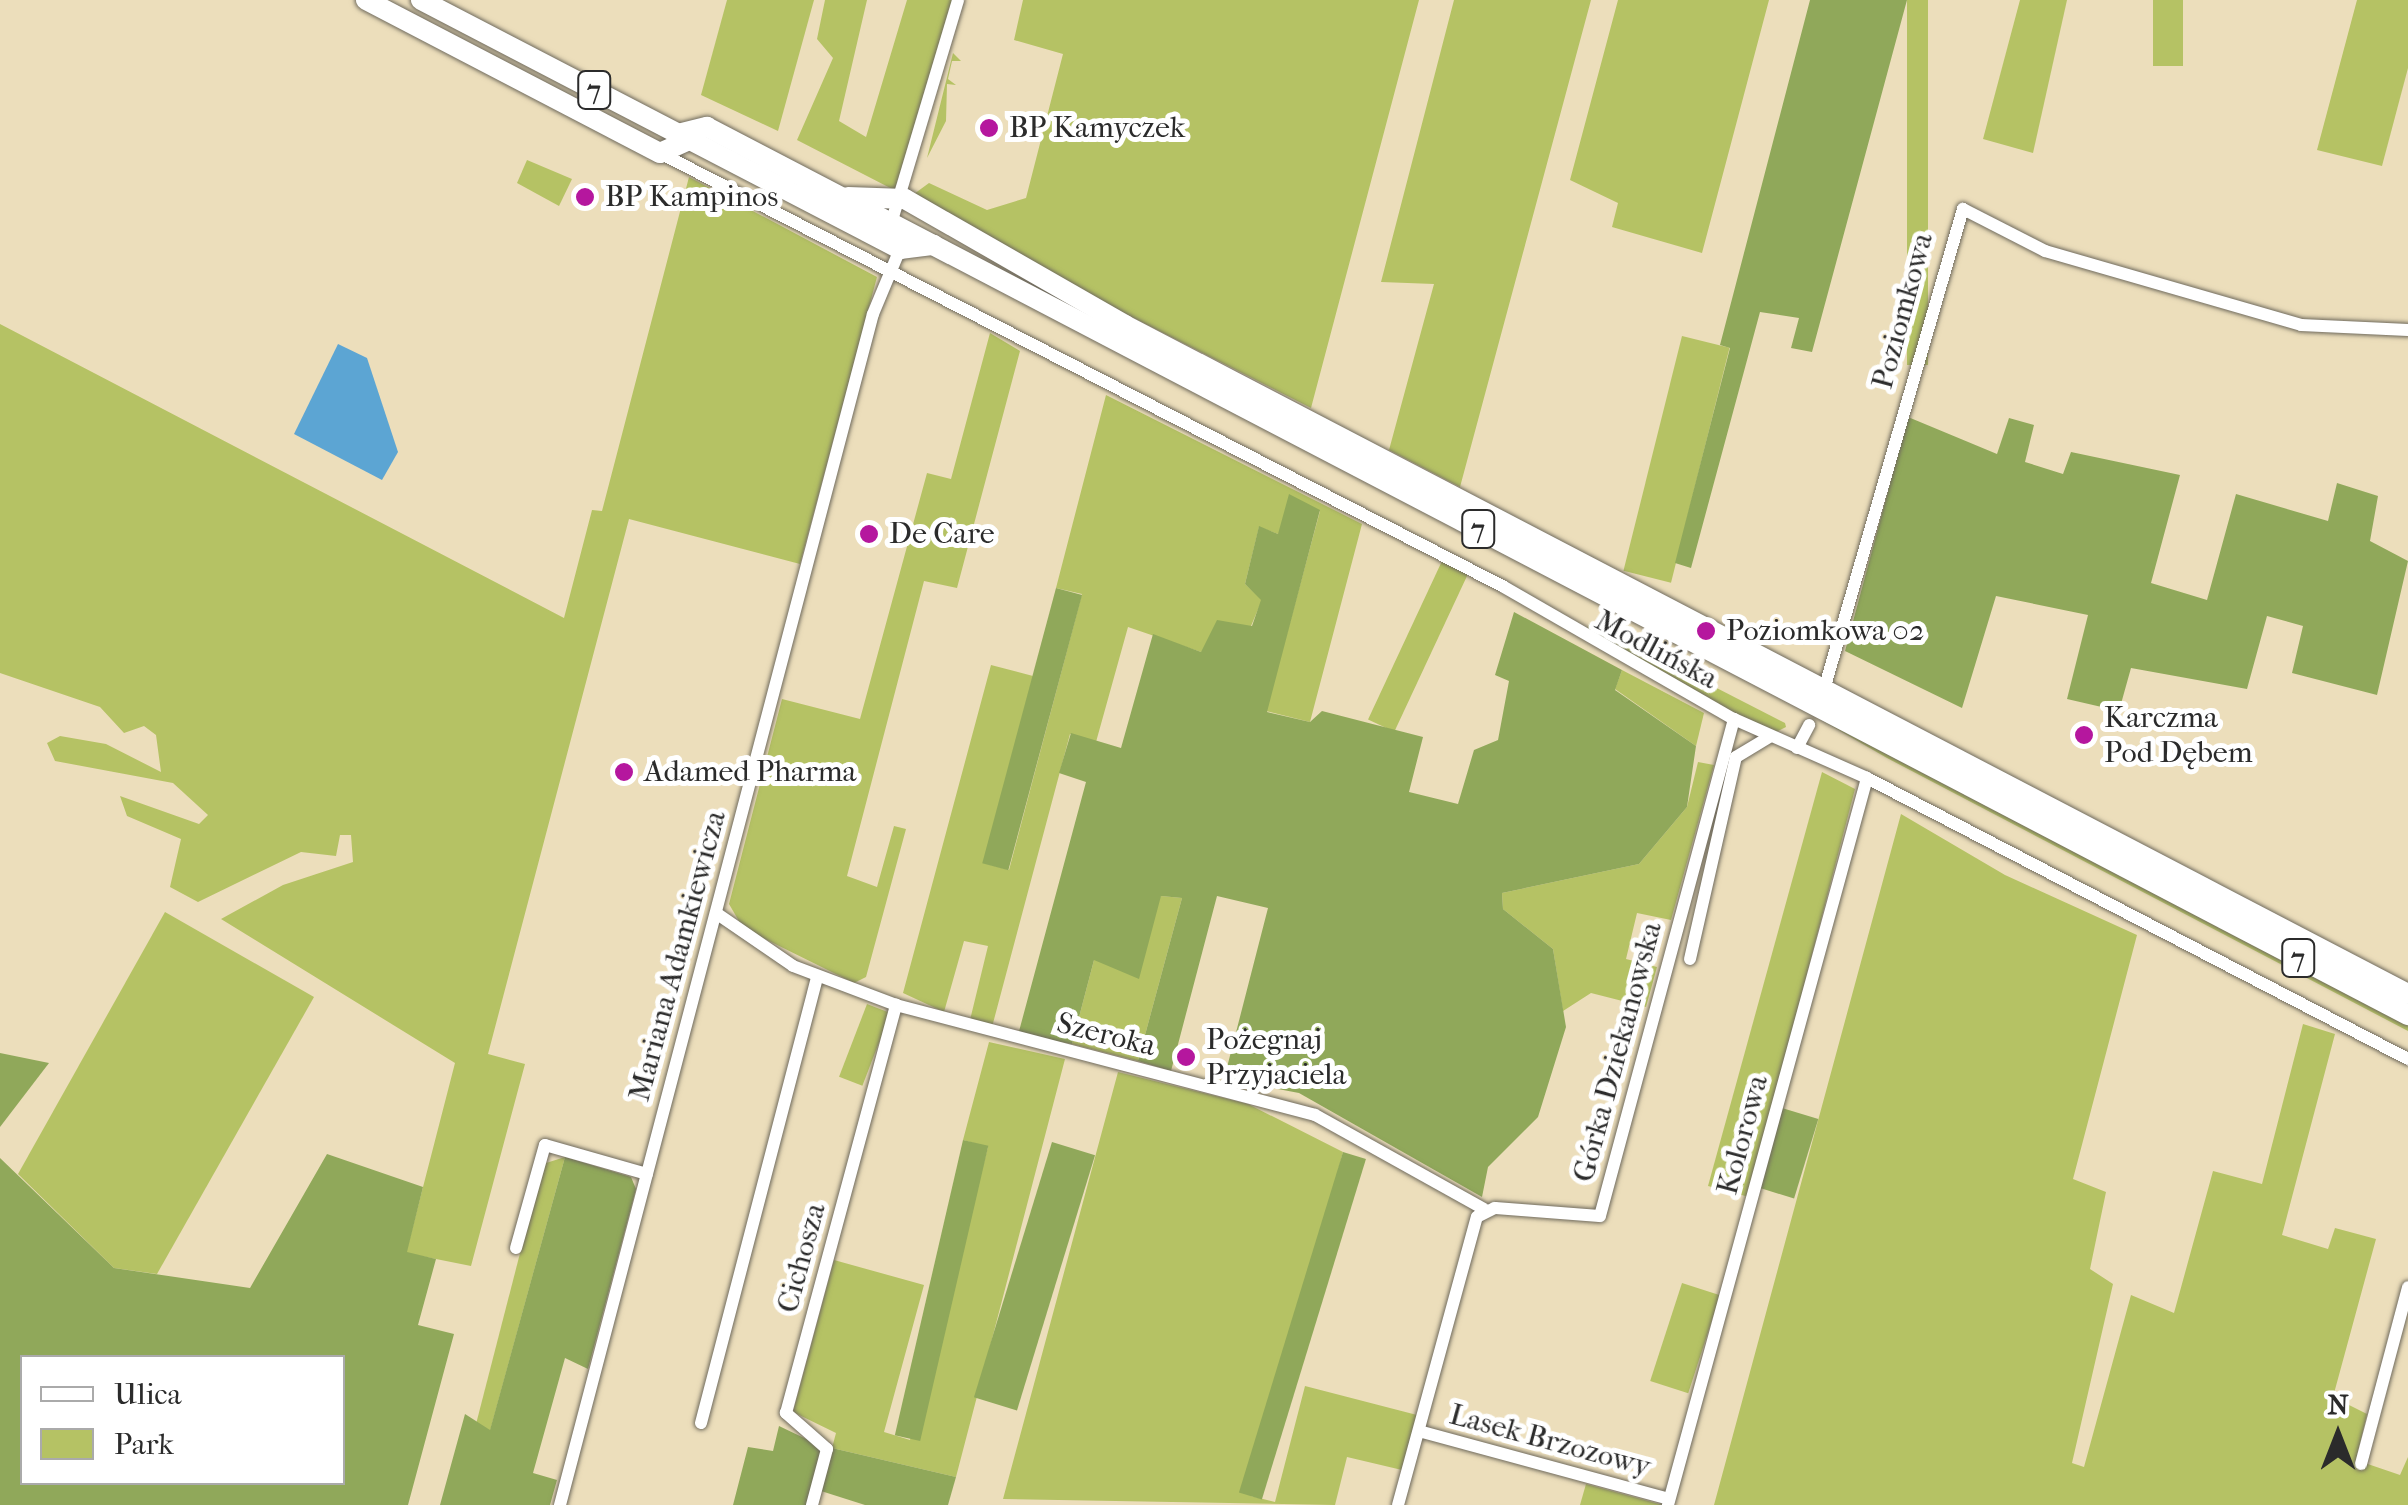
<!DOCTYPE html>
<html>
<head>
<meta charset="utf-8">
<style>
	body { margin:0 }
	#map { position:relative; width:2408px; height:1505px; overflow:hidden; background:#ecdebb; font-family:"IM FELL French Canon",serif }
	div>[style] { position:absolute }
	.green>* { inset:0; background:#b5c264; transform-origin:0 0 }
	.forest>* { inset:0; background:#90a85a; transform-origin:0 0 }
	.water>* { inset:0; background:#5ca5d3 }
	.roads { filter:drop-shadow(0 0 2px #6f6a5d) drop-shadow(0 0 2px #6f6a5d) }
	.minor>* { height:12px; margin:-6px; padding:0 6px; transform-origin:6px; border-radius:6px; background:#fff }
	.highway>* { height:20px; margin:-10px; padding:0 10px; transform-origin:10px; border-radius:10px; background:#fff }
	.dots>* { width:28px; height:28px; translate:-50% -50%; box-sizing:border-box; border:5px solid #fff; border-radius:50% }
	span { translate:-50% -50%; white-space:nowrap; text-align:center; line-height:1.15; -webkit-text-stroke:10px #fff; paint-order:stroke }
	.shield-label span { padding:2px 8px; background:#fff; border:2px solid; border-radius:8px; -webkit-text-stroke-width:0 }
	.shield-label { font-size:28px; color:#2b2b2b; font-weight:700 }
	.poi-label { font-size:30px; color:#2b2b2b }
	.left { translate:0 -50%; text-align:left }
	.street-label { font-size:30px; color:#2b2b2b }
	.legend { position:absolute; left:20px; top:1355px; width:325px; height:130px; box-sizing:border-box; background:#fff; border:2px solid #aaa; margin:0; padding:12px 18px; list-style:none; font-size:30px; color:#2b2b2b }
	.legend li { display:flex; align-items:center; gap:20px; height:50px }
	.legend b { width:50px; border:2px solid #aaa }
	.north { position:absolute; left:2288px; top:1385px; width:100px; height:100px; -webkit-text-stroke:8px #fff; paint-order:stroke; rotate:0deg; font-size:28px; font-weight:700; line-height:40px; text-align:center; color:#2b2b2b }
	.north::after { content:''; display:block; margin:auto; width:35px; height:45px; background:#2b2b2b; clip-path:polygon(50% 0,100% 100%,50% 72%,0 100%) }
</style>
</head>
<body>
<div id="map">
	<div class="green">
		<div style="clip-path:polygon(727px 0,814px 0,778px 131px,701px 95px)"></div>
		<div style="clip-path:polygon(825px 0,867px 0,839px 121px,866px 137px,907px 0,953px 0,898px 192px,797px 140px,833px 58px,817px 39px)"></div>
		<div style="clip-path:polygon(1023px 0,1419px 0,1311px 408px,1012px 256px,914px 194px,929px 183px,987px 210px,1026px 198px,1063px 54px,1014px 40px)"></div>
		<div style="clip-path:polygon(1454px 0,1591px 0,1460px 487px,1389px 450px,1434px 284px,1381px 282px)"></div>
		<div style="clip-path:polygon(1618px 0,1769px 0,1702px 253px,1612px 227px,1618px 203px,1570px 180px)"></div>
		<div style="left:1907px;top:0;width:21px;height:365px"></div>
		<div style="clip-path:polygon(2020px 0,2067px 0,2033px 153px,1983px 139px)"></div>
		<div style="left:2153px;top:0;width:30px;height:66px"></div>
		<div style="clip-path:polygon(2357px 0,2408px 0,2408px 68px,2382px 166px,2317px 150px)"></div>
		<div style="clip-path:polygon(953px 53px,961px 61px,952px 61px,948px 79px,956px 85px,947px 84px,946px 121px,927px 158px)"></div>
		<div style="clip-path:polygon(527px 160px,572px 179px,559px 206px,517px 183px)"></div>
		<div style="clip-path:polygon(689px 177px,877px 277px,800px 564px,629px 519px,488px 1054px,525px 1064px,471px 1266px,406px 1253px,455px 1063px,221px 919px,283px 885px,353px 862px,351px 835px,340px 835px,336px 856px,301px 852px,198px 902px,170px 887px,181px 839px,127px 816px,120px 796px,199px 824px,208px 815px,173px 783px,55px 761px,47px 743px,60px 736px,106px 744px,161px 772px,156px 735px,144px 726px,124px 733px,100px 707px,0 673px,0 324px,564px 618px,592px 510px,602px 511px)"></div>
		<div style="clip-path:polygon(990px 333px,1020px 351px,957px 588px,924px 581px,847px 876px,877px 887px,894px 826px,906px 829px,866px 977px,854px 983px,743px 928px,729px 904px,782px 699px,860px 719px,927px 473px,951px 479px)"></div>
		<div style="left:1682px;top:336px;width:49px;height:242px;rotate:14deg"></div>
		<div style="clip-path:polygon(1106px 395px,1362px 524px,1310px 722px,1266px 711px,1320px 511px,1278px 534px,1259px 527px,1245px 584px,1262px 600px,1251px 626px,1201px 652px,1128px 627px,1096px 742px,1070px 734px,992px 1027px,970px 1020px,988px 946px,964px 941px,944px 1012px,903px 993px,991px 665px,1033px 676px,984px 863px,1009px 870px,1082px 594px,1056px 588px)"></div>
		<div style="left:1442px;top:561px;width:29px;height:175px;rotate:25deg"></div>
		<div style="clip-path:polygon(1590px 623px,1785px 723px,1786px 727px,1772px 734px,1584px 634px)"></div>
		<div style="clip-path:polygon(1622px 670px,1704px 713px,1696px 746px,1615px 689px)"></div>
		<div style="clip-path:polygon(1816px 717px,2408px 1022px,2408px 1031px,1887px 758px)"></div>
		<div style="clip-path:polygon(1698px 762px,1714px 765px,1671px 920px,1637px 913px,1626px 959px,1657px 967px,1646px 1007px,1591px 993px,1563px 1011px,1553px 949px,1503px 909px,1502px 893px,1639px 864px,1687px 807px)"></div>
		<div style="clip-path:polygon(1822px 772px,1855px 789px,1749px 1197px,1708px 1186px)"></div>
		<div style="clip-path:polygon(1901px 814px,2005px 875px,2137px 935px,2073px 1179px,2106px 1192px,2090px 1269px,2113px 1284px,2072px 1463px,2084px 1467px,2131px 1295px,2174px 1313px,2213px 1171px,2262px 1184px,2303px 1024px,2335px 1034px,2282px 1235px,2328px 1249px,2335px 1228px,2376px 1239px,2333px 1397px,2367px 1414px,2356px 1460px,2400px 1475px,2408px 1457px,2408px 1505px,1714px 1505px)"></div>
		<div style="clip-path:polygon(1161px 896px,1182px 898px,1138px 1061px,1072px 1044px,1094px 960px)"></div>
		<div style="clip-path:polygon(165px 912px,314px 997px,157px 1274px,114px 1268px,18px 1174px)"></div>
		<div style="left:867px;top:1004px;width:25px;height:78px;rotate:21deg"></div>
		<div style="clip-path:polygon(989px 1042px,1065px 1059px,956px 1477px,832px 1448px,836px 1433px,793px 1412px,834px 1260px,924px 1285px,884px 1432px,910px 1440px,988px 1147px,963px 1140px)"></div>
		<div style="clip-path:polygon(1118px 1072px,1248px 1104px,1343px 1152px,1251px 1496px,1275px 1502px,1305px 1386px,1417px 1415px,1402px 1470px,1347px 1457px,1335px 1505px,1003px 1499px)"></div>
		<div style="clip-path:polygon(565px 1157px,490px 1431px,475px 1428px,543px 1164px)"></div>
		<div style="left:1682px;top:1283px;width:40px;height:103px;rotate:18deg"></div>
		<div style="clip-path:polygon(1586px 1484px,1663px 1505px,1580px 1505px)"></div>
	</div>
	<div class="forest">
		<div style="clip-path:polygon(1810px 0,1907px 0,1812px 352px,1791px 348px,1799px 318px,1760px 312px,1691px 568px,1675px 563px,1730px 348px,1720px 345px)"></div>
		<div style="clip-path:polygon(1908px 417px,1997px 454px,2009px 418px,2034px 425px,2025px 462px,2063px 474px,2071px 452px,2180px 475px,2151px 583px,2207px 600px,2236px 494px,2328px 521px,2337px 483px,2378px 496px,2370px 541px,2408px 561px,2377px 695px,2292px 673px,2303px 626px,2267px 616px,2247px 689px,2131px 668px,2119px 711px,2067px 699px,2088px 615px,1996px 596px,1962px 708px,1845px 651px)"></div>
		<div style="clip-path:polygon(1289px 494px,1320px 510px,1267px 712px,1310px 722px,1322px 711px,1423px 737px,1409px 792px,1458px 804px,1474px 750px,1498px 740px,1509px 681px,1495px 675px,1514px 612px,1622px 670px,1615px 690px,1696px 746px,1687px 807px,1639px 864px,1502px 893px,1503px 909px,1553px 949px,1566px 1027px,1538px 1117px,1488px 1167px,1482px 1197px,1299px 1093px,1224px 1079px,1268px 908px,1217px 896px,1171px 1071px,1138px 1061px,1182px 898px,1161px 896px,1139px 979px,1094px 960px,1072px 1044px,1018px 1035px,1086px 782px,1059px 773px,1071px 733px,1121px 748px,1153px 634px,1201px 652px,1217px 620px,1252px 626px,1261px 600px,1245px 584px,1259px 526px,1278px 534px)"></div>
		<div style="left:1056px;top:588px;width:27px;height:285px;rotate:15deg"></div>
		<div style="clip-path:polygon(0 1053px,49px 1063px,0 1127px)"></div>
		<div style="left:1782px;top:1108px;width:38px;height:83px;rotate:17deg"></div>
		<div style="left:963px;top:1140px;width:26px;height:303px;rotate:13deg"></div>
		<div style="left:1052px;top:1142px;width:45px;height:267px;rotate:17deg"></div>
		<div style="left:1343px;top:1152px;width:24px;height:356px;rotate:17deg"></div>
		<div style="clip-path:polygon(evenodd,327px 1154px,423px 1187px,407px 1252px,436px 1259px,418px 1325px,454px 1334px,408px 1505px,0 1505px,0 1158px,114px 1268px,250px 1288px,327px 1154px,22px 1358px,342px 1358px,342px 1482px,22px 1482px,22px 1358px)"></div>
		<div style="clip-path:polygon(565px 1157px,631px 1177px,636px 1189px,588px 1369px,565px 1358px,533px 1473px,557px 1480px,550px 1505px,440px 1505px,465px 1414px,490px 1430px)"></div>
		<div style="clip-path:polygon(779px 1426px,823px 1447px,807px 1505px,733px 1505px,748px 1447px,773px 1451px)"></div>
		<div style="clip-path:polygon(832px 1448px,956px 1477px,948px 1505px,865px 1505px,821px 1491px)"></div>
	</div>
	<div class="water">
		<div style="clip-path:polygon(338px 344px,367px 358px,398px 452px,382px 480px,294px 434px)"></div>
	</div>
	<div class="roads">
		<div class="minor">
			<div style="left:660px;top:153px;width:949px;rotate:27.21deg"></div>
			<div style="left:1504px;top:587px;width:265px;rotate:29.9deg"></div>
			<div style="left:1734px;top:719px;width:145px;rotate:23.9deg"></div>
			<div style="left:1867px;top:778px;width:610px;rotate:27.45deg"></div>
			<div style="left:890px;top:227px;width:237px;rotate:-73.3deg"></div>
			<div style="left:1823px;top:693px;width:504px;rotate:-73.87deg"></div>
			<div style="left:1963px;top:209px;width:92px;rotate:27.1deg"></div>
			<div style="left:2045px;top:251px;width:266px;rotate:16.1deg"></div>
			<div style="left:2301px;top:325px;width:107px;rotate:2.7deg"></div>
			<div style="left:1797px;top:748px;width:26px;rotate:-62deg"></div>
			<div style="left:716px;top:913px;width:93px;rotate:34.5deg"></div>
			<div style="left:793px;top:966px;width:110px;rotate:20.7deg"></div>
			<div style="left:896px;top:1005px;width:433px;rotate:14.7deg"></div>
			<div style="left:1315px;top:1115px;width:193px;rotate:29.1deg"></div>
			<div style="left:1690px;top:959px;width:207px;rotate:-77.2deg"></div>
			<div style="left:1736px;top:757px;width:39px;rotate:-31deg"></div>
			<div style="left:516px;top:1248px;width:107px;rotate:-74.3deg"></div>
			<div style="left:545px;top:1145px;width:106px;rotate:15.9deg"></div>
			<div style="left:701px;top:1423px;width:461px;rotate:-75.4deg"></div>
			<div style="left:1419px;top:1431px;width:259px;rotate:15.2deg"></div>
			<div style="left:2361px;top:1464px;width:183px;rotate:-75.1deg"></div>
			<div style="left:560px;top:1505px;width:1231px;rotate:-75.28deg"></div>
			<div style="left:873px;top:314px;width:70px;rotate:-67.4deg"></div>
			<div style="left:812px;top:1505px;width:58px;rotate:-75deg"></div>
			<div style="left:827px;top:1449px;width:55px;rotate:-138.7deg"></div>
			<div style="left:786px;top:1413px;width:423px;rotate:-74.9deg"></div>
			<div style="left:1398px;top:1505px;width:299px;rotate:-74.7deg"></div>
			<div style="left:1477px;top:1217px;width:20px;rotate:-27deg"></div>
			<div style="left:1495px;top:1208px;width:105px;rotate:4.4deg"></div>
			<div style="left:1600px;top:1216px;width:515px;rotate:-74.91deg"></div>
			<div style="left:1668px;top:1505px;width:754px;rotate:-74.69deg"></div>
		</div>
		<div class="highway">
			<div style="left:366px;top:0;width:331px;rotate:27.5deg"></div>
			<div style="left:660px;top:153px;width:32px;rotate:-24deg"></div>
			<div style="left:421px;top:0;width:540px;rotate:27.47deg"></div>
			<div style="left:900px;top:249px;width:34px;rotate:-7deg"></div>
			<div style="left:678px;top:134px;width:30px;rotate:-14deg"></div>
			<div style="left:707px;top:127px;width:1919px;rotate:27.57deg"></div>
			<div style="left:848px;top:197px;width:57px;rotate:2deg"></div>
			<div style="left:905px;top:199px;width:254px;rotate:29.8deg"></div>
			<div style="left:1125px;top:325px;width:1447px;rotate:27.54deg"></div>
		</div>
	</div>
	<div class="dots">
		<div style="left:989px;top:128px;background:#b5179e"></div>
		<div style="left:585px;top:197px;background:#b5179e"></div>
		<div style="left:869px;top:534px;background:#b5179e"></div>
		<div style="left:1706px;top:631px;background:#b5179e"></div>
		<div style="left:2084px;top:735px;background:#b5179e"></div>
		<div style="left:624px;top:772px;background:#b5179e"></div>
		<div style="left:1186px;top:1057px;background:#b5179e"></div>
	</div>
	<div class="shield-label">
		<span style="left:594px;top:90px">7</span>
		<span style="left:1478px;top:529px">7</span>
		<span style="left:2298px;top:958px">7</span>
	</div>
	<div class="poi-label">
		<span class="left" style="left:1009px;top:128px">BP Kamyczek</span>
		<span class="left" style="left:605px;top:197px">BP Kampinos</span>
		<span class="left" style="left:889px;top:534px">De Care</span>
		<span class="left" style="left:1726px;top:631px">Poziomkowa 02</span>
		<span class="left" style="left:2104px;top:735px">Karczma<br>Pod Dębem</span>
		<span class="left" style="left:644px;top:772px">Adamed Pharma</span>
		<span class="left" style="left:1206px;top:1057px">Pożegnaj<br>Przyjaciela</span>
	</div>
	<div class="street-label">
		<span style="left:1903px;top:311px;rotate:-75deg">Poziomkowa</span>
		<span style="left:1656px;top:650px;rotate:28deg">Modlińska</span>
		<span style="left:678px;top:956px;rotate:-75deg">Mariana Adamkiewicza</span>
		<span style="left:1106px;top:1035px;rotate:14deg">Szeroka</span>
		<span style="left:1618px;top:1052px;rotate:-75deg">Górka Dziekanowska</span>
		<span style="left:1743px;top:1135px;rotate:-75deg">Kolorowa</span>
		<span style="left:802px;top:1258px;rotate:-75deg">Cichosza</span>
		<span style="left:1550px;top:1441px;rotate:15deg">Lasek Brzozowy</span>
	</div>
	<ul class="legend">
	<li><b style="height:12px;background:#fff"></b>Ulica</li>
	<li><b style="height:28px;background:#b5c264"></b>Park</li>
	</ul>
	<div class="north">N</div>
</div>
</body>
</html>
